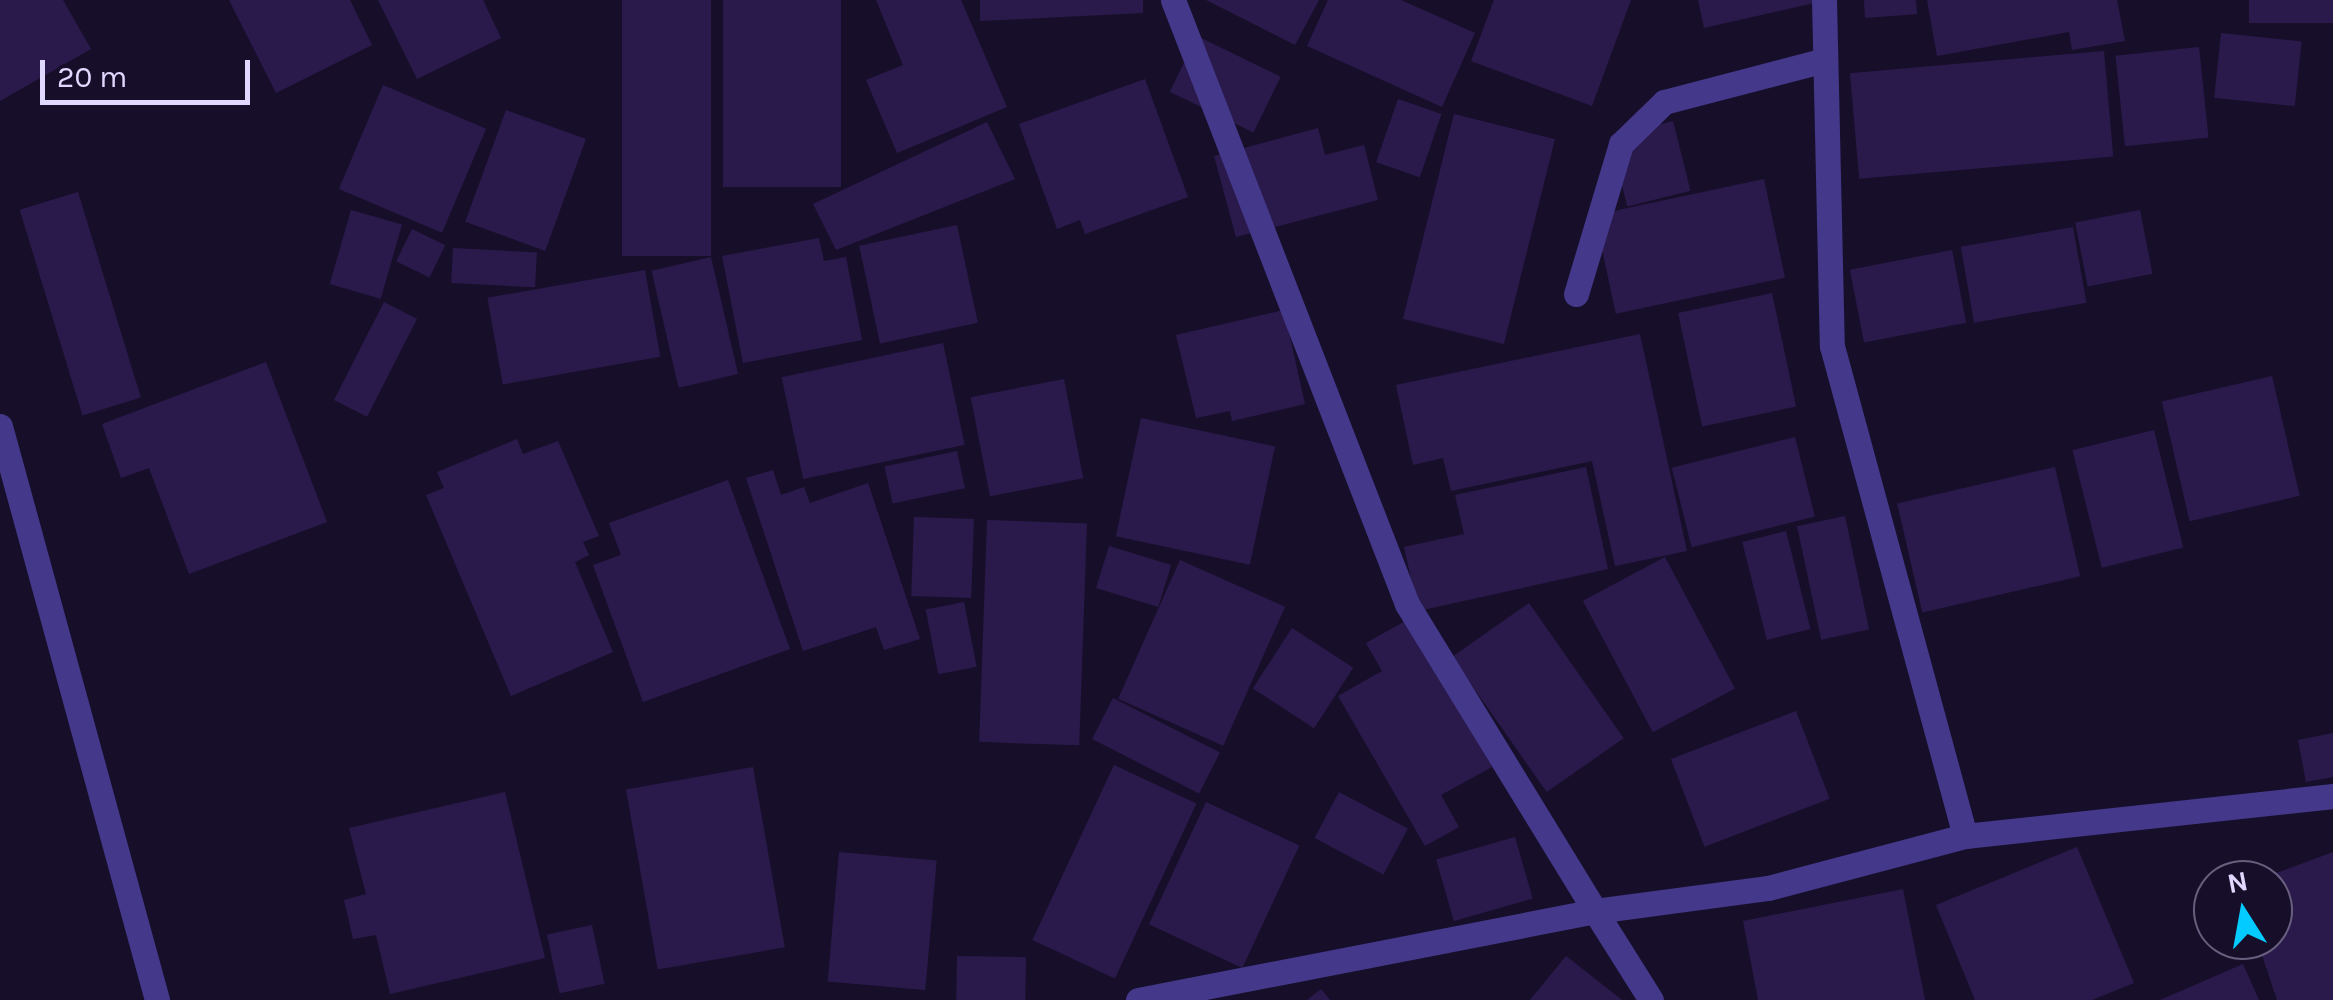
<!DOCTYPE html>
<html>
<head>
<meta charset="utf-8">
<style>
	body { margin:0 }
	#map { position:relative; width:2333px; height:1000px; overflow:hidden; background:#170f2a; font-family:Karla,sans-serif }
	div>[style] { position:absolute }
	.building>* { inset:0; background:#2a1a4c; transform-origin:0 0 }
	.service>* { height:25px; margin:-12.5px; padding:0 12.5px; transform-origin:12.5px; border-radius:12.5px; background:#44388b }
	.minor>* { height:25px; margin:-12.5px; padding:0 12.5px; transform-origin:12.5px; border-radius:12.5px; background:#44388b }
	span { translate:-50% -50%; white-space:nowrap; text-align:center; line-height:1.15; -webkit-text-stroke:8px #170f2a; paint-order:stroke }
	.north { position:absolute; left:2193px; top:860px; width:100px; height:100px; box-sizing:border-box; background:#170f2a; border:2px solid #685f7f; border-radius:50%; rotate:349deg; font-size:28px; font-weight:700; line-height:40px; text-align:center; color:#e1d8ff }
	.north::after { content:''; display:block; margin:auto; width:35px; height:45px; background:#04cbff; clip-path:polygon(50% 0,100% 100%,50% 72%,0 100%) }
	.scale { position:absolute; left:40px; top:60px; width:210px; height:45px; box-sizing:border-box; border:5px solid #e1d8ff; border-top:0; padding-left:12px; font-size:30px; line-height:35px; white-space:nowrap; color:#e1d8ff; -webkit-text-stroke:8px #170f2a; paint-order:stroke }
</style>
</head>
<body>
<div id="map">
	<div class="building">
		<div style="clip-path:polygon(0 0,63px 0,91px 49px,0 101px)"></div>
		<div style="clip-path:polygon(229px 0,350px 0,372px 45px,276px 93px)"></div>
		<div style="clip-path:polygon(378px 0,483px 0,501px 38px,417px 79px)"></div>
		<div style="left:622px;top:0;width:89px;height:256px"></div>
		<div style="left:723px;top:0;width:118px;height:187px"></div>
		<div style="clip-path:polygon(876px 0,961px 0,1007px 107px,897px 153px,866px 80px,903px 65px)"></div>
		<div style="clip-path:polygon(980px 0,1143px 0,1143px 13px,980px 21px)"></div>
		<div style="clip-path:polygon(1206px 0,1319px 0,1295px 45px)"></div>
		<div style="clip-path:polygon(1328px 0,1401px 0,1475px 33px,1442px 107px,1307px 46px)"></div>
		<div style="clip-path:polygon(1494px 0,1631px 0,1592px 106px,1471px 61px)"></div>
		<div style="clip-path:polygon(1698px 0,1814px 0,1814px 3px,1704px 28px)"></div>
		<div style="clip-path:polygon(1864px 0,1916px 0,1917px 14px,1865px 18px)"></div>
		<div style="clip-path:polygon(1927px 0,2117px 0,2125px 41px,2072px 50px,2069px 32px,1937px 56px)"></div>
		<div style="left:2249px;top:0;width:84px;height:23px"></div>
		<div style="left:2221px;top:33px;width:81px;height:65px;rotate:6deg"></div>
		<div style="left:1197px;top:36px;width:93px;height:62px;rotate:26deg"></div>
		<div style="left:2199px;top:47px;width:91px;height:84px;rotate:84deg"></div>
		<div style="left:2104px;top:51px;width:106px;height:255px;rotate:85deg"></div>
		<div style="clip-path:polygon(1145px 79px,1188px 197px,1085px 234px,1080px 220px,1057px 229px,1019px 124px)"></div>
		<div style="left:383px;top:85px;width:112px;height:113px;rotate:23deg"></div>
		<div style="left:1398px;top:99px;width:46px;height:67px;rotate:19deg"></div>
		<div style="left:506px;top:110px;width:85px;height:119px;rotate:20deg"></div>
		<div style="left:1454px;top:114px;width:104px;height:211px;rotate:14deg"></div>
		<div style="left:1673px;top:121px;width:72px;height:65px;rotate:76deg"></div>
		<div style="clip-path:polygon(987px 122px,1015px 179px,836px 250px,813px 204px)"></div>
		<div style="clip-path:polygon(1318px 128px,1325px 155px,1364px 145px,1378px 200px,1236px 237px,1214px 156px)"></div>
		<div style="left:1764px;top:179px;width:101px;height:173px;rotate:78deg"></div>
		<div style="left:78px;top:192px;width:215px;height:61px;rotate:73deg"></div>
		<div style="left:351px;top:210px;width:53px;height:77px;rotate:16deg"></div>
		<div style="left:2140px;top:210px;width:65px;height:66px;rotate:79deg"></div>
		<div style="left:957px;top:225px;width:100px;height:100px;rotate:78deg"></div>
		<div style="left:2073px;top:227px;width:77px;height:114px;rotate:80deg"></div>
		<div style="left:412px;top:229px;width:37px;height:36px;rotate:26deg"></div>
		<div style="clip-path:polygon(819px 238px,824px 261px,846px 257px,862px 340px,743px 363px,722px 256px)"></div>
		<div style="left:453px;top:248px;width:84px;height:35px;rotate:3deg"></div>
		<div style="left:1952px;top:250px;width:74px;height:104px;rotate:79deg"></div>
		<div style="left:711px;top:257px;width:120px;height:61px;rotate:77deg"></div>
		<div style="left:645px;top:270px;width:88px;height:160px;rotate:80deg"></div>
		<div style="left:1772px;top:293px;width:116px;height:96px;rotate:78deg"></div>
		<div style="left:384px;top:302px;width:37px;height:110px;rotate:27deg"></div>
		<div style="clip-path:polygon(1284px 310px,1305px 404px,1232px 421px,1230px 411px,1196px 418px,1176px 335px)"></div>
		<div style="clip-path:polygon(1640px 334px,1687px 551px,1615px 566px,1592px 461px,1451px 491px,1443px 458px,1413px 465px,1396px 385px)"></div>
		<div style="left:943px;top:343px;width:104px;height:165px;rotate:78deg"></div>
		<div style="clip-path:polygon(266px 362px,327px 522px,189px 574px,149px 468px,121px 478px,102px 424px)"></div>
		<div style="left:2272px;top:376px;width:123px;height:113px;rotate:77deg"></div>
		<div style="left:1064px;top:379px;width:101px;height:95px;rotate:79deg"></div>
		<div style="left:1141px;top:418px;width:137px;height:121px;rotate:12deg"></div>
		<div style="left:2154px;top:430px;width:121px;height:84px;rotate:76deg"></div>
		<div style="left:1795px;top:437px;width:82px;height:127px;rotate:76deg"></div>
		<div style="clip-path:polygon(517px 439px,523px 454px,558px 441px,599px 536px,583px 542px,589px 555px,575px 562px,613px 652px,511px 696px,426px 495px,444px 488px,437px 472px)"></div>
		<div style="left:957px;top:451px;width:38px;height:74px;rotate:78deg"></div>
		<div style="clip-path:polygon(1586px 467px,1608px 569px,1418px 611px,1404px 547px,1464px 534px,1455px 495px)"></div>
		<div style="left:2055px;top:467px;width:112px;height:162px;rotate:77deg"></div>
		<div style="clip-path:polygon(773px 470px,781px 495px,804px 487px,810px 503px,868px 483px,920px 639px,884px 650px,876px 627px,803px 651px,746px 478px)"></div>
		<div style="clip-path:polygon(728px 480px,790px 649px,643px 702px,593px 565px,621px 555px,609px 523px)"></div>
		<div style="left:1845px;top:516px;width:116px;height:49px;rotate:78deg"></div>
		<div style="left:914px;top:517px;width:60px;height:79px;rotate:2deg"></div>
		<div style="left:987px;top:520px;width:100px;height:222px;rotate:2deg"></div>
		<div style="left:1786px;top:531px;width:101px;height:45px;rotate:76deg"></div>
		<div style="left:1109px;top:546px;width:65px;height:44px;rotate:17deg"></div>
		<div style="left:1665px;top:557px;width:149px;height:93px;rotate:62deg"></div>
		<div style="left:1180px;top:560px;width:115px;height:152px;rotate:24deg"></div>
		<div style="left:964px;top:602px;width:66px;height:39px;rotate:79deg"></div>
		<div style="left:1529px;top:603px;width:165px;height:94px;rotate:55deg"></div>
		<div style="clip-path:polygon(1407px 620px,1492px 767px,1441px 795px,1459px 827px,1425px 846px,1338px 696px,1382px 671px,1366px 643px)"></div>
		<div style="left:1292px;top:628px;width:73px;height:72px;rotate:33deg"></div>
		<div style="left:1113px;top:698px;width:120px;height:46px;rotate:27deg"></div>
		<div style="left:1796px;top:711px;width:94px;height:134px;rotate:69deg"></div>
		<div style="clip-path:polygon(2333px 733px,2333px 777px,2306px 782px,2298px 740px)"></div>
		<div style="left:1114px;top:765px;width:91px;height:193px;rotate:25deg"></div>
		<div style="left:753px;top:767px;width:183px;height:129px;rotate:80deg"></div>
		<div style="clip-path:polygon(505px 792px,545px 958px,390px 994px,376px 935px,353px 939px,344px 900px,366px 894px,349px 828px)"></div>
		<div style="left:1339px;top:792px;width:78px;height:52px;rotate:28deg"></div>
		<div style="left:1206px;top:802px;width:103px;height:135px;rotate:25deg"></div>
		<div style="left:1515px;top:837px;width:64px;height:82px;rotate:74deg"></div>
		<div style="clip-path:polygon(2077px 847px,2134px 983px,2092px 1000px,1975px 1000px,1936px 905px)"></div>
		<div style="left:839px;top:852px;width:98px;height:130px;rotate:5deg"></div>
		<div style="clip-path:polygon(2333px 852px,2333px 1000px,2277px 1000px,2257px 940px,2273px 940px,2273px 880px,2258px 880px)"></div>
		<div style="clip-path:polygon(1903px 889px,1925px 1000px,1758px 1000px,1743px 921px)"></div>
		<div style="left:592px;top:925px;width:60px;height:46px;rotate:78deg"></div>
		<div style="left:957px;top:956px;width:69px;height:44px;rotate:1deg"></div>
		<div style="clip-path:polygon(1566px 956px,1622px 1000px,1530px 1000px)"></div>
		<div style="clip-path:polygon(2243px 964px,2259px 1000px,2160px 1000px)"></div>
		<div style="clip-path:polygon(1321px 989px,1330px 1000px,1307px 1000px)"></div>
	</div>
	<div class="service">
		<div style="left:1173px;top:0;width:648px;rotate:68.82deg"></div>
		<div style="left:1407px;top:604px;width:360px;rotate:58.5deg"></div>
		<div style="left:1576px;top:294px;width:157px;rotate:-73.3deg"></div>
		<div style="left:1621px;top:144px;width:60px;rotate:-44.3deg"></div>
		<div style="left:1664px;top:102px;width:166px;rotate:-14.6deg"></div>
	</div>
	<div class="minor">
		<div style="left:1824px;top:0;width:346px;rotate:88.7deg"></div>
		<div style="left:1832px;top:346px;width:508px;rotate:74.81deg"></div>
		<div style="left:0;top:426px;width:595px;rotate:74.7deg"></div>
		<div style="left:1595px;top:911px;width:105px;rotate:57.8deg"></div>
		<div style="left:1138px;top:1000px;width:466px;rotate:-11deg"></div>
		<div style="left:1595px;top:911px;width:175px;rotate:-7.6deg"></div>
		<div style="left:1768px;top:888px;width:204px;rotate:-14.8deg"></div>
		<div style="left:1965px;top:836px;width:370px;rotate:-6.2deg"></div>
	</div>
	<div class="north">N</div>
	<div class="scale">20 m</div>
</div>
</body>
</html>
